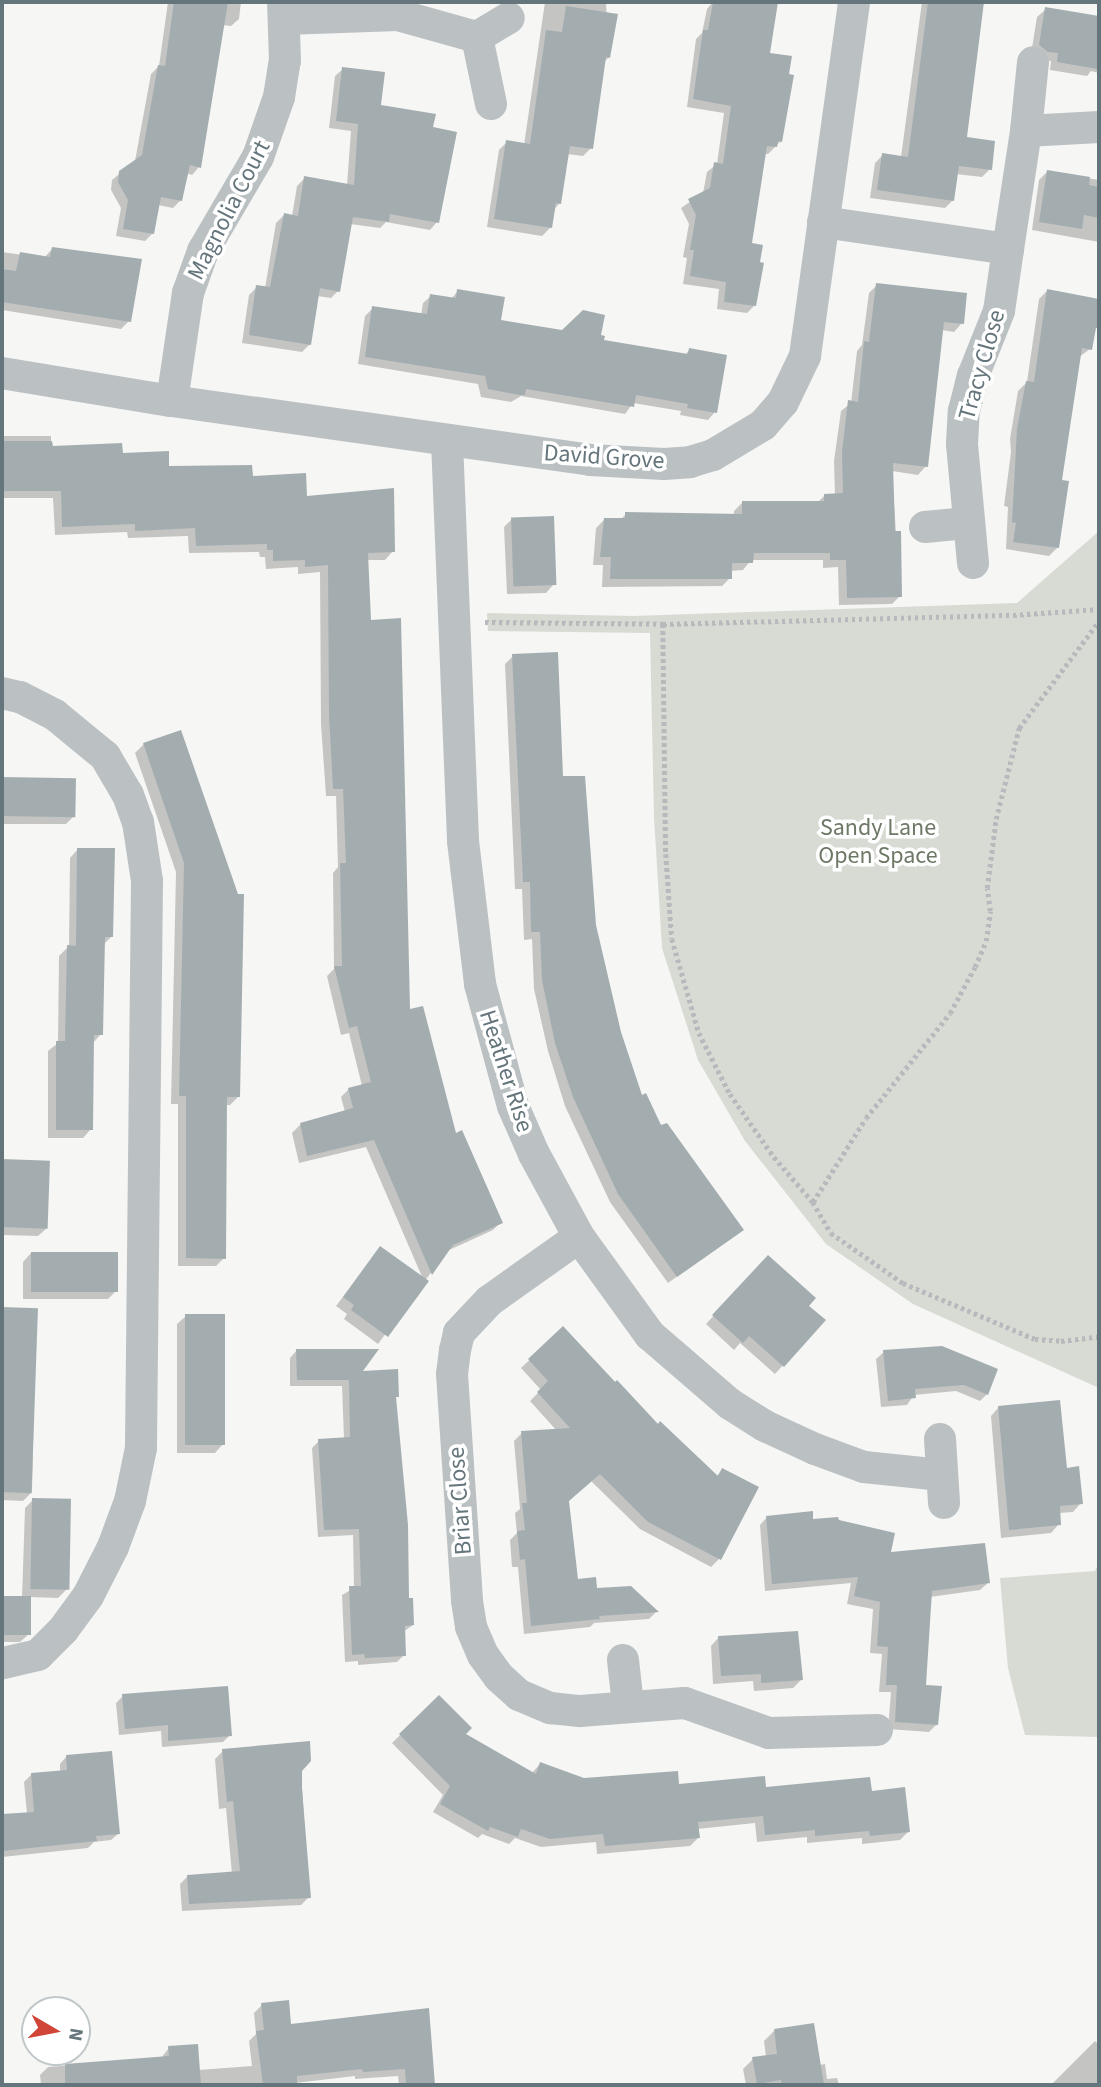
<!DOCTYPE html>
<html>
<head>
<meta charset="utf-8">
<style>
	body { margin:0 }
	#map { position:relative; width:1101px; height:2087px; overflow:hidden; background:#f6f6f4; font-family:"Source Sans 3",sans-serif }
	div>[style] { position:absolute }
	.green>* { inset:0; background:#d7dbd3 }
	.shadow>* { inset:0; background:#0003 }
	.building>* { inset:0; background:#a3adb0; transform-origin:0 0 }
	.path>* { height:4.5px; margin-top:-2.25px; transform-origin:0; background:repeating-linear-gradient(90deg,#b6babc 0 3.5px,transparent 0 7px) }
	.minor>* { height:32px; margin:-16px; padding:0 16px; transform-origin:16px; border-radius:16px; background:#bbc1c3 }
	span { translate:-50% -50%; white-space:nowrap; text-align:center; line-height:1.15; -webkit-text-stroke:7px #fff; paint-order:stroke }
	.street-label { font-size:24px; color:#64757b }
	.park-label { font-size:24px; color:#6d7966 }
	.frame { position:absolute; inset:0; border:4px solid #64757b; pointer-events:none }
	.north { position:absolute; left:21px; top:1996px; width:70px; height:70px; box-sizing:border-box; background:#fff; border:2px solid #c1c8ca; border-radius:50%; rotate:100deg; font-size:19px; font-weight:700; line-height:28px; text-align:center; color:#64757b }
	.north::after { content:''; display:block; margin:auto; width:24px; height:32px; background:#d14538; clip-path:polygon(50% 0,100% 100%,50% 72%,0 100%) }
</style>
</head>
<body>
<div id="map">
	<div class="green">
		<div style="clip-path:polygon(1099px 531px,1099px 1388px,913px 1304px,826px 1244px,745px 1141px,698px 1060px,662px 948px,654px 817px,650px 633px,488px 631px,487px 613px,633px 616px,1017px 603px)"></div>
		<div style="clip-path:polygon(1099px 1563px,1099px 1737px,1025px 1735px,1008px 1668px,1000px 1578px,1095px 1571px)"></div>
	</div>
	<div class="shadow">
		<div style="clip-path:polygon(168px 2px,241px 2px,239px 19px,231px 26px,222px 25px,199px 167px,192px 175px,186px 173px,181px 200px,173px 208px,158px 205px,153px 233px,145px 241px,116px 236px,121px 208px,111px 190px,112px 180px,135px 161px,151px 74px,159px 66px)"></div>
		<div style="clip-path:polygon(545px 2px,606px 2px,609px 57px,603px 63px,591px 148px,583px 156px,567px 154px,560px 203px,553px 210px,551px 227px,542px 236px,487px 227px,499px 150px,507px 142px,524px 145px)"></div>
		<div style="clip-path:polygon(713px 2px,775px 2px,768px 54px,781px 141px,768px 154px,764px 154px,750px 245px,755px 305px,747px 313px,717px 309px,719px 289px,683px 284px,687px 258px,683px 257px,689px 224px,681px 208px,703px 193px,707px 172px,717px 164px,724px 113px,687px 107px,696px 39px,702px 33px,707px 9px)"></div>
		<div style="clip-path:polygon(922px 2px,982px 2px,965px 139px,990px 169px,982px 177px,956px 174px,953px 200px,945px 208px,870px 198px,875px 163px,883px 155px,901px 157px)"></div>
		<div style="clip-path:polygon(1046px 9px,1099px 18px,1099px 73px,1091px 71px,1087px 76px,1050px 70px,1051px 61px,1039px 59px,1031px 54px,1037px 17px)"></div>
		<div style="clip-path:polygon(343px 69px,379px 107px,431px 129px,437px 222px,430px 230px,386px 222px,380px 228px,350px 224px,338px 291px,331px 298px,317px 296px,310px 344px,302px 352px,242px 343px,249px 295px,257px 287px,265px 288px,276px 223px,284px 215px,292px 216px,297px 186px,305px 178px,347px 185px,351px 131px,329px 128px,335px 76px)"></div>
		<div style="clip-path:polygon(1047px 172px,1099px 180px,1099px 242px,1032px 230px,1039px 180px)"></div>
		<div style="clip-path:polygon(52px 249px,139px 261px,129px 321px,121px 329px,2px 310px,2px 252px,44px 258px)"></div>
		<div style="clip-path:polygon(877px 285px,962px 323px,954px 332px,942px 330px,926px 466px,918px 475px,892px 471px,900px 596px,892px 604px,839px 605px,838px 567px,823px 568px,823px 560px,751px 560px,743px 570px,730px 571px,730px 578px,722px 586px,602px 587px,603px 565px,593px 565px,596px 528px,605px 519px,620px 520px,626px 514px,734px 516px,734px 511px,743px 502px,817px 503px,825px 495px,835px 495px,834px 461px,841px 411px,851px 403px,857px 351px,862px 345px,869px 293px)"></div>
		<div style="clip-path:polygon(458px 291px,499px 321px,599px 337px,602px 342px,685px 355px,689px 350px,715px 412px,708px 420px,680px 415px,681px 411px,633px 403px,625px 414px,521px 396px,511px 402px,481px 397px,478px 384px,358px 364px,365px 316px,373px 308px,421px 315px,423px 303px,431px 296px,451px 299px)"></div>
		<div style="clip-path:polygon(1047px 291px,1099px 300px,1090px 349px,1079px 357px,1060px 482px,1058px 547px,1049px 556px,1006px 549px,1008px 507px,1004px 506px,1011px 452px,1010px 439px,1018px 391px,1027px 382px,1039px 299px)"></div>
		<div style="clip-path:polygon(2px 436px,51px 436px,51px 448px,121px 455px,168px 467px,251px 478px,306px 498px,393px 551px,385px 560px,367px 560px,369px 622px,408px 1011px,455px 1135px,501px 1222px,493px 1230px,447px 1251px,378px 1344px,344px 1319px,347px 1314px,336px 1306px,380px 1248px,423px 1279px,366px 1147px,299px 1163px,292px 1133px,300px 1125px,345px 1112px,341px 1097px,349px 1089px,362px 1086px,349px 1033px,341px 1035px,327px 976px,334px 969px,333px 873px,338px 867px,336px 796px,326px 796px,321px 724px,320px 572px,298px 574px,298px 567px,266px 569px,265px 557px,260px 557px,259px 552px,189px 553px,188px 536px,128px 538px,127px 532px,55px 535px,53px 498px,2px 498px)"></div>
		<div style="clip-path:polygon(512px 519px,554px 584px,546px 593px,507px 594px,504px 527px)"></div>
		<div style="clip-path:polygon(513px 656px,561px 777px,620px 1032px,641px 1097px,733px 1237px,668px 1283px,610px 1202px,565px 1106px,548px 1051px,534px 989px,532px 939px,524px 940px,522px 889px,515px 889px,505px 664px)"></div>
		<div style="clip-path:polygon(144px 744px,236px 896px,238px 1097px,230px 1105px,225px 1105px,224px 1258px,216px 1266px,178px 1266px,178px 1104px,171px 1104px,176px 872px,135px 753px)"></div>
		<div style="clip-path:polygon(2px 779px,74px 779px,74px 816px,66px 824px,2px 824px)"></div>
		<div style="clip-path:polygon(78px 849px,112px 936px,103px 945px,101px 1034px,93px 1043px,91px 1129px,83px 1138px,48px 1138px,48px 1051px,58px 1043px,59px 956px,69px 946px,70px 858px)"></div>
		<div style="clip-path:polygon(2px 1161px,49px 1162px,47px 1228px,38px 1236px,2px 1235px)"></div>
		<div style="clip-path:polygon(31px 1253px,116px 1291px,108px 1299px,23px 1299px,23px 1262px)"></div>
		<div style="clip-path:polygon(760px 1265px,824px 1320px,775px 1374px,740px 1343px,734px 1350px,706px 1324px)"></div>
		<div style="clip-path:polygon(2px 1309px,36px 1310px,32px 1492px,23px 1501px,2px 1500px)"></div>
		<div style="clip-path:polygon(186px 1316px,223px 1444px,215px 1453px,177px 1453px,177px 1324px)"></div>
		<div style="clip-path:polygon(563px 1328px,658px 1426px,716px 1477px,722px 1470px,719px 1559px,711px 1567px,640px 1529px,591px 1481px,568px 1501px,577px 1581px,656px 1612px,649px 1619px,594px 1623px,590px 1627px,524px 1634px,518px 1567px,512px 1567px,510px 1540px,517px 1533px,515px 1513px,520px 1509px,514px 1441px,522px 1433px,557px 1431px,530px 1401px,541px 1390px,521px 1368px)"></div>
		<div style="clip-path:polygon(297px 1350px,359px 1372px,397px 1396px,394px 1400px,407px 1600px,413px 1625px,403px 1632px,404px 1655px,397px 1662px,358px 1665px,358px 1661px,345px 1662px,342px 1595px,354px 1588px,353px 1535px,318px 1537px,312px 1448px,319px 1441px,344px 1439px,342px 1386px,290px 1386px,290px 1358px)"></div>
		<div style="clip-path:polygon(884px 1352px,987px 1394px,980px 1401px,956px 1391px,914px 1395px,907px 1405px,881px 1407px,876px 1359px)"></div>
		<div style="clip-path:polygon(999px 1407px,1065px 1469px,1081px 1503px,1073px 1512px,1059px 1513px,1059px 1524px,1051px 1533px,1001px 1538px,991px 1416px)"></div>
		<div style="clip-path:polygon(33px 1500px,66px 1590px,58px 1598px,29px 1597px,29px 1634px,20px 1642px,2px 1642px,2px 1598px,22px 1598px,25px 1508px)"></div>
		<div style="clip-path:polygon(767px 1517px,812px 1521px,889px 1553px,988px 1583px,980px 1590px,930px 1597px,924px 1686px,937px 1724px,929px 1732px,888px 1729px,891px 1692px,879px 1692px,882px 1654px,870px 1653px,873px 1609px,847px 1604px,851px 1583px,765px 1591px,760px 1525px)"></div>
		<div style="clip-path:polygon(719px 1637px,801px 1680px,793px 1688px,754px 1691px,753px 1681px,713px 1684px,711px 1646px)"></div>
		<div style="clip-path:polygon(123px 1696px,230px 1735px,223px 1742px,162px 1747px,161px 1731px,119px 1735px,116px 1703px)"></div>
		<div style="clip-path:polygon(439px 1697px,463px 1735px,531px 1774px,540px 1764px,584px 1779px,678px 1786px,870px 1792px,908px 1832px,900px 1840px,862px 1844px,862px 1838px,807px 1843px,807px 1837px,757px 1842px,755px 1823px,697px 1829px,698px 1838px,690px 1846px,597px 1854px,596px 1842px,541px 1847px,515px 1838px,509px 1844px,482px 1834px,478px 1838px,433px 1812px,443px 1795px,392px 1743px)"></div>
		<div style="clip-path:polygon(223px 1751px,301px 1771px,309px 1897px,301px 1905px,182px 1911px,180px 1884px,188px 1876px,232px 1874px,226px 1808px,219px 1809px,215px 1759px)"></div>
		<div style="clip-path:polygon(66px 1757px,118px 1834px,111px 1840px,94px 1842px,88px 1848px,2px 1857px,2px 1816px,27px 1814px,24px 1782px,31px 1775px,60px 1772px,60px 1764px)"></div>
		<div style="clip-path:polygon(262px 2005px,290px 2026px,427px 2010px,433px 2085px,399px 2085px,398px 2076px,355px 2079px,355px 2076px,295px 2083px,296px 2085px,41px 2085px,40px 2075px,48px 2067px,161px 2058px,169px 2048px,198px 2070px,252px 2066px,249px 2041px,256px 2034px,254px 2013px)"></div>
		<div style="clip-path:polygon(774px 2031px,819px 2065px,825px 2064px,827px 2079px,837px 2078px,839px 2085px,746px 2085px,743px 2069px,753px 2059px,766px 2057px,764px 2041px)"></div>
		<div style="clip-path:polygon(1095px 2041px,1099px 2045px,1099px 2085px,1051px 2085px)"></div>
	</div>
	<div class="building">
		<div style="clip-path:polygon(174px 2px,228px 2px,201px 168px,190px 165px,182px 201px,161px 197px,154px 234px,123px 229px,128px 200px,118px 182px,119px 171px,142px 155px,158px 65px,165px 66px)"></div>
		<div style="clip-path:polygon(713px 2px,778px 2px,770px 53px,792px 56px,789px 74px,794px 75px,782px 142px,778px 141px,777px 147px,767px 146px,752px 243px,763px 245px,760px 262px,764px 263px,756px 306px,724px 302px,726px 282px,690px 276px,694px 250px,690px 250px,696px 215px,688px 199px,710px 188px,714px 162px,723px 164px,731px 106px,693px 99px,703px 30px,708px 30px)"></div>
		<div style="clip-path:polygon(928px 2px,984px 2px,967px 137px,995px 141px,992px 170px,959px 166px,954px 201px,877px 190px,882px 153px,908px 157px)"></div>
		<div style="clip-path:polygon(566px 6px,618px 14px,610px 58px,606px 57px,593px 149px,570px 146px,561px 204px,556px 203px,552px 228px,494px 219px,506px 140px,530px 144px,546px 30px,562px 32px)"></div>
		<div style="clip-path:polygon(1045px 7px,1099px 16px,1097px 69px,1057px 62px,1058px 53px,1048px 52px,1039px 45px)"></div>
		<div style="clip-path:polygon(342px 67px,385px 72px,381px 105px,436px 114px,433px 127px,457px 132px,439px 223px,390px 214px,389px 222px,353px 217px,340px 292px,320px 288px,311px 345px,249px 335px,256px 285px,270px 287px,284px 213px,298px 216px,304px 176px,354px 185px,358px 124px,336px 121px)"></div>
		<div style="clip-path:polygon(1047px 170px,1090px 177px,1089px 185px,1099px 187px,1099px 218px,1084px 215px,1082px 229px,1039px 222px)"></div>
		<div style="clip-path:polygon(52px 247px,142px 259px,131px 322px,2px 302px,2px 269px,16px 271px,20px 252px,50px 257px)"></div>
		<div style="clip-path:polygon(876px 283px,967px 293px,964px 324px,944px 322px,928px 467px,893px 463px,895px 531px,901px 531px,902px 597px,847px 598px,846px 560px,830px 560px,830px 553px,754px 553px,753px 563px,732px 563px,732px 579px,610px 579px,611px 557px,600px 557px,604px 518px,625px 518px,625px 512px,742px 514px,742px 501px,824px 501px,824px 494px,843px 493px,842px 452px,848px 400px,858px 402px,864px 341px,869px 342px)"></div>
		<div style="clip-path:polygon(457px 289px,505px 297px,501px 320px,562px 330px,583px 310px,605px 315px,601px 335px,605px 336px,604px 340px,688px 354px,689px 348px,727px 355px,717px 413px,687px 408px,688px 404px,636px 395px,634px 407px,526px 389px,525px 395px,520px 395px,488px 389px,485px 376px,365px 357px,372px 306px,427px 314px,430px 294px,456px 298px)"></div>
		<div style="clip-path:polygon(1047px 289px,1099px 299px,1099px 328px,1096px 328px,1092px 350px,1082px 348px,1062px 480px,1069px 481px,1059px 548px,1013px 542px,1016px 523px,1012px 522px,1017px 429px,1026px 381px,1034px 382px)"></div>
		<div style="clip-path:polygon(4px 441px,52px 441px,53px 446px,122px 443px,123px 453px,169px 451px,169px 466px,252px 465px,253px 476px,306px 473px,307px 496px,394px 488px,395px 552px,368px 553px,371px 620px,401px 618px,410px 1009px,423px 1006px,456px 1133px,462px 1130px,503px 1223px,453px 1245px,432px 1275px,374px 1140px,307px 1156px,300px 1123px,353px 1108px,348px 1088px,371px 1082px,357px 1026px,349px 1028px,334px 966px,342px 966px,340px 863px,346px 863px,343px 789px,333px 789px,329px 715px,328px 565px,305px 567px,305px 560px,273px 561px,273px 550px,267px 550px,267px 544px,196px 546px,195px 528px,135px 531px,135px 524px,62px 527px,61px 491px,4px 491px)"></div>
		<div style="left:554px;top:516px;width:69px;height:43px;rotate:88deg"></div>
		<div style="clip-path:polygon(558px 652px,563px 776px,585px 776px,596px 925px,621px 1032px,642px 1095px,646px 1093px,661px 1125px,667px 1123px,744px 1230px,677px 1277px,618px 1194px,573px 1097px,555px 1043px,542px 980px,540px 932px,531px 932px,530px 882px,523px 882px,512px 654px)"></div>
		<div style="clip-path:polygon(181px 730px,238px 894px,244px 894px,240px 1097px,227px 1097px,226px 1259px,186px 1258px,186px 1096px,179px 1096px,184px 863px,143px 743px)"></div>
		<div style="left:2px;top:777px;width:74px;height:39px;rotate:1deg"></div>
		<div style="clip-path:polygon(77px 848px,115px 848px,113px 937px,105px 937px,103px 1035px,94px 1035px,93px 1130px,56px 1130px,56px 1041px,65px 1041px,67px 945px,76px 946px)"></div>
		<div style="left:2px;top:1159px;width:48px;height:68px;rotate:2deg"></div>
		<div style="clip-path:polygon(380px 1246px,429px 1281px,388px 1337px,351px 1310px,354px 1305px,343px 1297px)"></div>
		<div style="left:31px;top:1252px;width:87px;height:40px"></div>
		<div style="clip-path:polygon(768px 1255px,816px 1298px,809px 1306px,826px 1320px,784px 1367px,749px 1336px,743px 1343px,712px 1315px)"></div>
		<div style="left:2px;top:1307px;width:36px;height:185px;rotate:2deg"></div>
		<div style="left:185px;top:1314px;width:40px;height:131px"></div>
		<div style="clip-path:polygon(563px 1326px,615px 1382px,617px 1380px,658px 1424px,660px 1421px,718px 1476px,722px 1468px,759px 1487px,721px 1560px,648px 1522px,600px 1474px,569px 1501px,578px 1579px,596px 1577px,597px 1588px,631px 1586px,659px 1612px,599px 1616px,600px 1619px,531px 1626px,525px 1559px,520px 1560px,517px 1531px,525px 1530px,522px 1503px,527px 1503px,521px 1431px,570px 1428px,537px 1392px,548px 1381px,528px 1359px)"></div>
		<div style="clip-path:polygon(942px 1346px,998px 1369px,988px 1395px,964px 1385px,915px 1389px,916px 1398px,888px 1401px,883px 1350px)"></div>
		<div style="clip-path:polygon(296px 1349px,379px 1349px,363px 1371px,398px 1369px,399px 1397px,396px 1397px,408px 1525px,409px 1598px,413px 1598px,414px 1625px,405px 1626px,406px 1656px,365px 1658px,364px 1654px,352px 1655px,349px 1586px,361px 1586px,359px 1529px,324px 1530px,318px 1439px,350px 1437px,349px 1380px,297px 1380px)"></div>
		<div style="clip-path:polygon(1060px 1400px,1067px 1468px,1079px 1466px,1083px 1504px,1060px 1506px,1061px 1525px,1009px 1530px,998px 1406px)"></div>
		<div style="left:32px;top:1498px;width:39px;height:91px;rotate:1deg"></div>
		<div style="clip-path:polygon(813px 1511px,813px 1519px,838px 1517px,839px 1520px,895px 1533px,891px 1552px,985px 1543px,990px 1583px,932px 1591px,926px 1685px,942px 1686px,938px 1725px,895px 1722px,897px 1685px,886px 1685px,888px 1647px,877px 1646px,880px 1602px,854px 1596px,858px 1577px,772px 1584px,766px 1516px)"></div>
		<div style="left:2px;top:1596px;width:29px;height:39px"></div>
		<div style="clip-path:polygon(798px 1631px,803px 1680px,761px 1683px,761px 1674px,721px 1676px,718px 1636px)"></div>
		<div style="clip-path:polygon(228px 1686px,232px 1736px,168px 1741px,168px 1725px,125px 1729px,122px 1694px)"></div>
		<div style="clip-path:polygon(439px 1695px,472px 1728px,466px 1734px,536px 1774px,540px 1762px,584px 1778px,678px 1771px,679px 1784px,765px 1776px,766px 1787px,870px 1777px,872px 1791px,905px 1787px,910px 1832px,870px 1836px,869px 1831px,815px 1836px,815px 1830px,765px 1835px,763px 1816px,698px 1822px,700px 1838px,605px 1846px,603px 1834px,550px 1839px,521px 1829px,518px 1837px,490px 1827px,488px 1831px,440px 1804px,450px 1786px,399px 1734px)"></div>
		<div style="clip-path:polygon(310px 1741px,311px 1761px,302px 1771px,302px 1789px,311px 1898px,189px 1904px,187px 1875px,240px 1871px,233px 1801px,227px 1802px,222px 1749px)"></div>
		<div style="clip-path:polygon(112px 1751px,120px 1834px,96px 1836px,97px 1841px,2px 1851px,2px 1814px,34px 1812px,31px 1773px,67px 1770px,66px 1755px)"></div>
		<div style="clip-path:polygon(289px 2000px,291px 2024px,429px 2008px,435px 2085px,406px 2085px,405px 2069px,363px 2072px,362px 2069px,297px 2076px,297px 2085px,263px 2085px,256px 2031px,264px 2030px,261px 2003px)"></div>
		<div style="clip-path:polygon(814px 2023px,824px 2085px,782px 2085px,781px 2080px,757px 2084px,752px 2057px,777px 2054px,774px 2029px)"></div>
		<div style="clip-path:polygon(198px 2044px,201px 2085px,65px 2085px,65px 2064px,169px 2056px,168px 2046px)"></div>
	</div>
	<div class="path">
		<div style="left:485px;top:622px;width:178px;rotate:0.6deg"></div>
		<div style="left:663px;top:624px;width:350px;rotate:-1.5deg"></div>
		<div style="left:1013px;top:615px;width:86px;rotate:-4deg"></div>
		<div style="left:663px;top:624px;width:230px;rotate:89.3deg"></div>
		<div style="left:666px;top:854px;width:85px;rotate:86deg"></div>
		<div style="left:672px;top:939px;width:98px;rotate:74deg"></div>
		<div style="left:699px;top:1033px;width:68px;rotate:63.1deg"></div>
		<div style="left:730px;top:1094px;width:77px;rotate:55.1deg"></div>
		<div style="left:774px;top:1157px;width:60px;rotate:49.1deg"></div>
		<div style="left:813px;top:1202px;width:36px;rotate:60deg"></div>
		<div style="left:831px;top:1233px;width:88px;rotate:34.8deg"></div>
		<div style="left:903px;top:1283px;width:143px;rotate:23deg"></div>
		<div style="left:1035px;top:1339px;width:26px;rotate:4deg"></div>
		<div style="left:1061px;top:1341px;width:38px;rotate:-7deg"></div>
		<div style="left:813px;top:1202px;width:99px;rotate:-57.8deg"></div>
		<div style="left:866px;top:1118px;width:134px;rotate:-51.3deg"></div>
		<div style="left:950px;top:1013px;width:52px;rotate:-61.5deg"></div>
		<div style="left:975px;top:967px;width:28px;rotate:-67deg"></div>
		<div style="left:986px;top:941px;width:30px;rotate:-82deg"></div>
		<div style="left:990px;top:911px;width:23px;rotate:-97deg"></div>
		<div style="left:987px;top:888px;width:70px;rotate:-82.6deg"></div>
		<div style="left:996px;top:819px;width:94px;rotate:-75.8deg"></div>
		<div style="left:1019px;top:728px;width:134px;rotate:-53.2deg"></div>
	</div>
	<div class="minor">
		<div style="left:285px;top:19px;width:113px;rotate:-2deg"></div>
		<div style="left:398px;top:15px;width:82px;rotate:15.6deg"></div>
		<div style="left:491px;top:104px;width:68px;rotate:-101.8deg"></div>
		<div style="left:477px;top:37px;width:37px;rotate:-31deg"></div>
		<div style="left:1026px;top:131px;width:69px;rotate:-84.2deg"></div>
		<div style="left:823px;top:222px;width:187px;rotate:8.3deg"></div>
		<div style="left:1008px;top:249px;width:119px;rotate:-81.3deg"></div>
		<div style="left:1026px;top:131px;width:73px;rotate:-3.1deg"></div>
		<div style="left:2px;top:373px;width:172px;rotate:9.4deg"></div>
		<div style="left:172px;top:401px;width:422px;rotate:8deg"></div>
		<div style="left:590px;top:460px;width:74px;rotate:3.1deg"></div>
		<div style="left:664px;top:464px;width:26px;rotate:-4deg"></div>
		<div style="left:690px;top:462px;width:24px;rotate:-17deg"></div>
		<div style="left:713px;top:455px;width:58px;rotate:-31deg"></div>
		<div style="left:763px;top:425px;width:30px;rotate:-49deg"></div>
		<div style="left:783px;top:402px;width:51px;rotate:-64.4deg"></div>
		<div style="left:805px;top:356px;width:357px;rotate:-82.1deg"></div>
		<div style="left:172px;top:401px;width:109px;rotate:-81.6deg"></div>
		<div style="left:188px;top:293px;width:45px;rotate:-70.3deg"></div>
		<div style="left:203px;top:251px;width:109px;rotate:-59.7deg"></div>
		<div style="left:258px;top:157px;width:64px;rotate:-70.7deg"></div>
		<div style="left:279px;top:97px;width:36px;rotate:-81deg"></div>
		<div style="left:285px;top:61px;width:59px;rotate:-91.9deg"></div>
		<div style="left:447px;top:441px;width:400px;rotate:87.7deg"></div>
		<div style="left:463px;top:841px;width:144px;rotate:83.2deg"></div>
		<div style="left:480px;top:984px;width:126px;rotate:74.9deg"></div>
		<div style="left:513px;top:1106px;width:52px;rotate:66.4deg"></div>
		<div style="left:534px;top:1154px;width:94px;rotate:61.5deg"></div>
		<div style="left:579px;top:1237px;width:121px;rotate:54.1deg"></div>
		<div style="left:650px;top:1335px;width:106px;rotate:40.8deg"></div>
		<div style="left:730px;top:1404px;width:41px;rotate:32.2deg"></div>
		<div style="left:765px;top:1426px;width:55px;rotate:24.7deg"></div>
		<div style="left:815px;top:1449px;width:52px;rotate:20.2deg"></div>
		<div style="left:864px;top:1467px;width:78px;rotate:5.9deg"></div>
		<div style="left:925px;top:527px;width:42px;rotate:-5.4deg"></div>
		<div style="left:973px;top:563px;width:120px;rotate:-95.3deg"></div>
		<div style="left:962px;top:444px;width:33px;rotate:-87deg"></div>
		<div style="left:964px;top:411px;width:36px;rotate:-76deg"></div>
		<div style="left:973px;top:376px;width:70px;rotate:-68.2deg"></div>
		<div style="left:999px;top:311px;width:63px;rotate:-81.7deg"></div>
		<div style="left:2px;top:693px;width:18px;rotate:13deg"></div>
		<div style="left:20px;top:697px;width:39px;rotate:27deg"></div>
		<div style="left:55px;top:715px;width:65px;rotate:39.4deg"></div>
		<div style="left:105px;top:756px;width:45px;rotate:59.5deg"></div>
		<div style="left:128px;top:795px;width:29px;rotate:70deg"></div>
		<div style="left:138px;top:822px;width:60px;rotate:81.3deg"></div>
		<div style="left:147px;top:881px;width:567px;rotate:90.61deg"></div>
		<div style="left:141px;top:1448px;width:54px;rotate:101.7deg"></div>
		<div style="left:130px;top:1501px;width:49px;rotate:110.3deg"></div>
		<div style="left:113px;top:1547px;width:55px;rotate:117deg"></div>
		<div style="left:88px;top:1596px;width:42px;rotate:126.3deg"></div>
		<div style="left:63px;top:1630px;width:35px;rotate:135deg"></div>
		<div style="left:38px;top:1655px;width:37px;rotate:167deg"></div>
		<div style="left:579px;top:1237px;width:110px;rotate:144.6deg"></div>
		<div style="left:489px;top:1301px;width:44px;rotate:133.2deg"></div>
		<div style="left:459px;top:1333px;width:17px;rotate:103deg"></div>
		<div style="left:455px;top:1350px;width:24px;rotate:97deg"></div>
		<div style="left:452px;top:1374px;width:227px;rotate:86.2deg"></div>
		<div style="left:467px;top:1601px;width:26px;rotate:81deg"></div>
		<div style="left:471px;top:1627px;width:30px;rotate:67deg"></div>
		<div style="left:483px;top:1655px;width:27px;rotate:54deg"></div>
		<div style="left:499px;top:1677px;width:27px;rotate:42deg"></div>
		<div style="left:519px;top:1695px;width:34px;rotate:23deg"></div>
		<div style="left:550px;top:1708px;width:30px;rotate:6deg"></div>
		<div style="left:580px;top:1711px;width:105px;rotate:-4.4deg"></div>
		<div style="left:685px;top:1703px;width:89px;rotate:19.7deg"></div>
		<div style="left:769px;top:1733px;width:108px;rotate:-1.6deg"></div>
		<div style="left:940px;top:1439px;width:64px;rotate:86.4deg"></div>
		<div style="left:623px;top:1660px;width:45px;rotate:83.7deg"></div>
	</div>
	<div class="street-label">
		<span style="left:229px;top:210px;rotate:-63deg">Magnolia Court</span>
		<span style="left:982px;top:365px;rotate:-74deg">Tracy Close</span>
		<span style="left:604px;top:457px;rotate:4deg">David Grove</span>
		<span style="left:506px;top:1071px;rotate:72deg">Heather Rise</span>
		<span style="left:460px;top:1501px;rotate:-94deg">Briar Close</span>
	</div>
	<div class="park-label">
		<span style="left:878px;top:842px">Sandy Lane<br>Open Space</span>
	</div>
	<div class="frame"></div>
	<div class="north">N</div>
</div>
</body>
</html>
